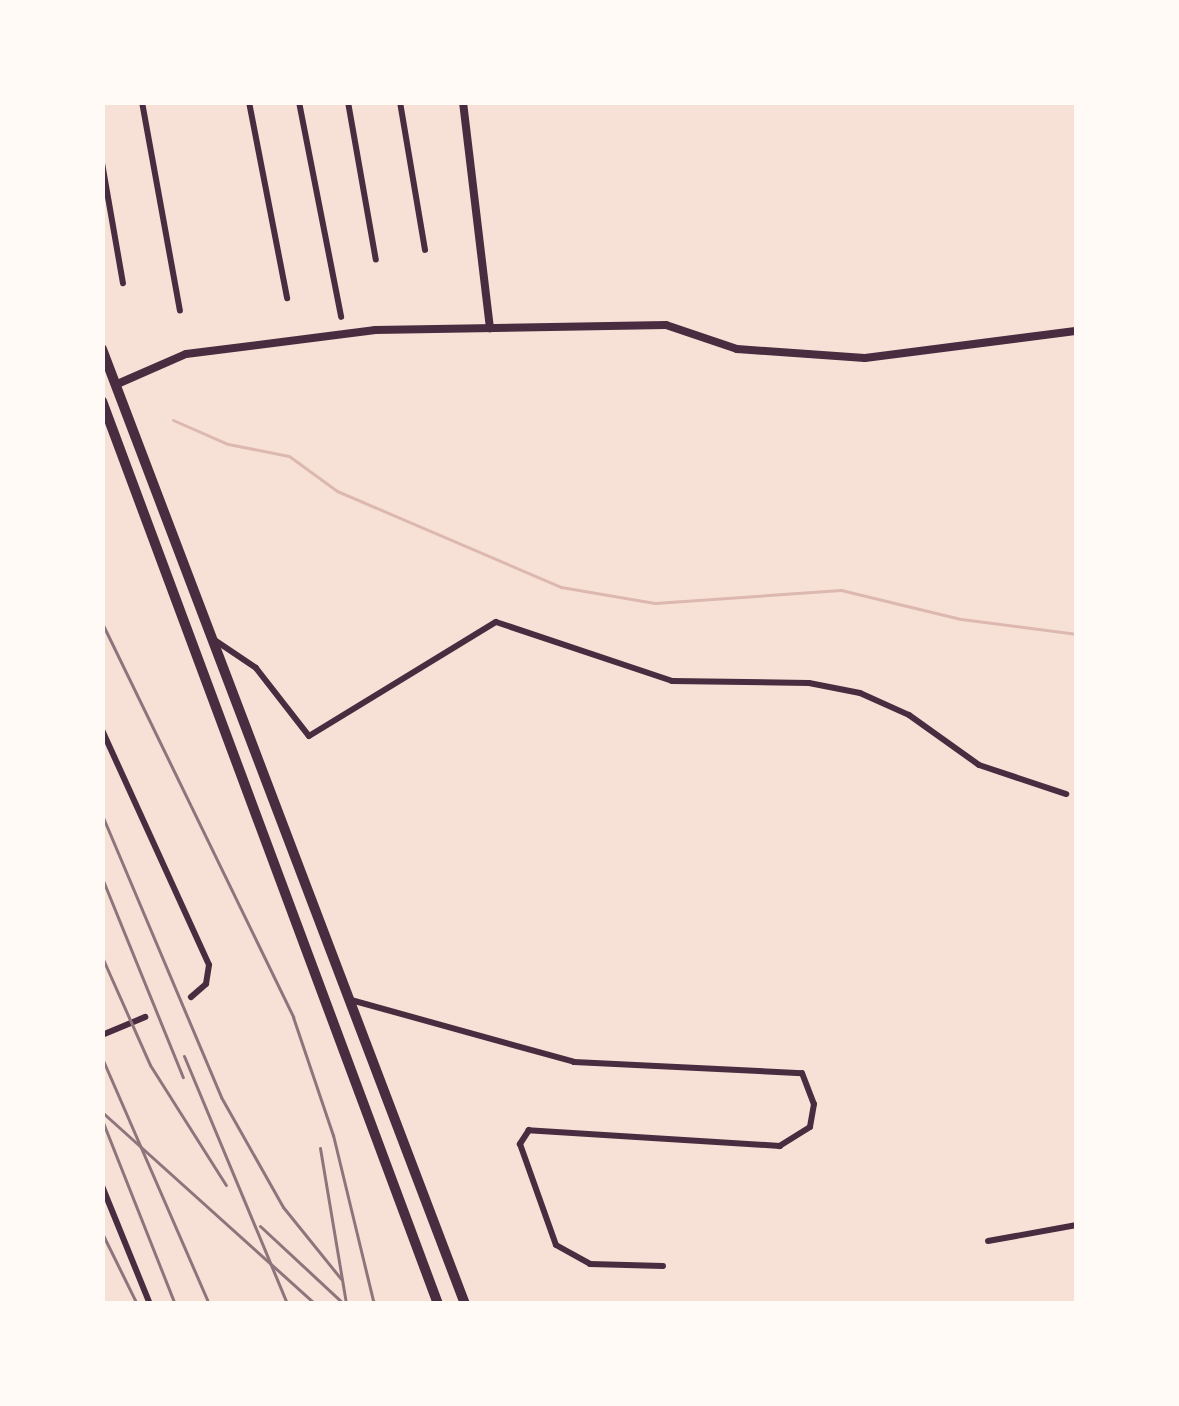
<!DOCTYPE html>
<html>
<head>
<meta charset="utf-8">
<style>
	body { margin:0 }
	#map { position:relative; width:1179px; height:1406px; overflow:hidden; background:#f7e1d7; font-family:Figtree,sans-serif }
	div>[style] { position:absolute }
	.stream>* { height:3px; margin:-1.5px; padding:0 1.5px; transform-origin:1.5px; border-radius:1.5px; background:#dcb8b0 }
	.minor>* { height:6px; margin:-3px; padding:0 3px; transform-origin:3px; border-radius:3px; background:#4a2c40 }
	.tertiary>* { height:8px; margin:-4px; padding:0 4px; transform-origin:4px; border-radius:4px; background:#4a2c40 }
	.trunk>* { height:10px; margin:-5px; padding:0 5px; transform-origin:5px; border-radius:5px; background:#4a2c40 }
	.rail>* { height:3px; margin:-1.5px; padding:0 1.5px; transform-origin:1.5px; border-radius:1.5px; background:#8f747c }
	span { translate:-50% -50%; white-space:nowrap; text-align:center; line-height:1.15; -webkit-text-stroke:9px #fffaf5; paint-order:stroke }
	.frame { position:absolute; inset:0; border:105px solid #fffaf5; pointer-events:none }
</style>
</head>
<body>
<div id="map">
	<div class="stream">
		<div style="left:173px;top:420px;width:60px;rotate:23.6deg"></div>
		<div style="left:228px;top:444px;width:62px;rotate:11.1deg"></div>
		<div style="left:289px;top:456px;width:59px;rotate:36.1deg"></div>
		<div style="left:337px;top:491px;width:244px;rotate:23.2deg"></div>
		<div style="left:561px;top:587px;width:95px;rotate:9.7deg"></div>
		<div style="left:655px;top:603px;width:186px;rotate:-4deg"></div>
		<div style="left:841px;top:590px;width:123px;rotate:13.6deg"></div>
		<div style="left:961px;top:619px;width:117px;rotate:7.4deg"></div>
	</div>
	<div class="minor">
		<div style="left:142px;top:102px;width:212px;rotate:79.7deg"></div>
		<div style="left:249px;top:102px;width:200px;rotate:79deg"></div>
		<div style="left:299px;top:102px;width:219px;rotate:78.9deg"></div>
		<div style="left:348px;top:102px;width:160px;rotate:80deg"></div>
		<div style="left:400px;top:102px;width:150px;rotate:80.4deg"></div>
		<div style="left:102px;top:163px;width:122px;rotate:80.1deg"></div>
		<div style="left:216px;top:641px;width:48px;rotate:34deg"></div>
		<div style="left:256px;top:668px;width:86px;rotate:52.1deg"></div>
		<div style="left:309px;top:736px;width:219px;rotate:-31.4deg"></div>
		<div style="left:496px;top:622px;width:186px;rotate:18.5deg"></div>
		<div style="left:672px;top:681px;width:137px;rotate:0.8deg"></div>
		<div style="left:809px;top:683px;width:52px;rotate:11.1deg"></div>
		<div style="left:860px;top:693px;width:54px;rotate:24.2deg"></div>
		<div style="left:909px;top:715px;width:86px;rotate:35.5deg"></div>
		<div style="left:979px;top:765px;width:92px;rotate:18.4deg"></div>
		<div style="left:102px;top:730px;width:258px;rotate:65.5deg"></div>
		<div style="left:209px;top:965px;width:19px;rotate:99deg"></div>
		<div style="left:206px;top:984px;width:20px;rotate:139deg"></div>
		<div style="left:351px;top:1000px;width:231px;rotate:15.5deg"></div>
		<div style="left:574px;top:1062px;width:228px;rotate:2.8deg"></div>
		<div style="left:802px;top:1073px;width:33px;rotate:69deg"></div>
		<div style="left:814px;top:1104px;width:23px;rotate:100deg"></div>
		<div style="left:810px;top:1127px;width:36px;rotate:148deg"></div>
		<div style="left:780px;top:1146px;width:252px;rotate:-176.4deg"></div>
		<div style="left:529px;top:1130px;width:17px;rotate:123deg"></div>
		<div style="left:520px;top:1144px;width:107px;rotate:70.4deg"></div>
		<div style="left:556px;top:1245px;width:39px;rotate:29deg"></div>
		<div style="left:590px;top:1264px;width:73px;rotate:1.6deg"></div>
		<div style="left:102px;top:1035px;width:47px;rotate:-22.7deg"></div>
		<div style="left:102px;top:1186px;width:127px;rotate:67.9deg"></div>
		<div style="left:988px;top:1241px;width:90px;rotate:-10.2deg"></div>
	</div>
	<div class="tertiary">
		<div style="left:463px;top:102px;width:228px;rotate:83.2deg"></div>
		<div style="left:115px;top:385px;width:77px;rotate:-23.6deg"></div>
		<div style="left:186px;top:354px;width:191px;rotate:-7.2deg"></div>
		<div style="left:375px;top:330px;width:291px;rotate:-1deg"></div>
		<div style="left:666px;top:325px;width:75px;rotate:18.7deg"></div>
		<div style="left:737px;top:349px;width:128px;rotate:4deg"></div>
		<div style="left:865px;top:358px;width:214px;rotate:-7.3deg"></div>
	</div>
	<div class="trunk">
		<div style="left:102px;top:349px;width:1022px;rotate:69.19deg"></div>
		<div style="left:102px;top:401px;width:963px;rotate:69.59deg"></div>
	</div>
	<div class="rail">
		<div style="left:102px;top:623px;width:438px;rotate:64.1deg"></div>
		<div style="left:293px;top:1017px;width:125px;rotate:71.3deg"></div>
		<div style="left:333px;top:1135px;width:174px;rotate:76.4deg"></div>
		<div style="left:102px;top:815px;width:306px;rotate:67.1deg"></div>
		<div style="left:221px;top:1097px;width:126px;rotate:60.6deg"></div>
		<div style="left:283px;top:1207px;width:92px;rotate:51.1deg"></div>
		<div style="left:102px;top:878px;width:215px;rotate:67.9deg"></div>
		<div style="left:102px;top:957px;width:118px;rotate:66deg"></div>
		<div style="left:150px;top:1065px;width:142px;rotate:57.7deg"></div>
		<div style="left:184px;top:1056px;width:269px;rotate:67.4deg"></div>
		<div style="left:102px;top:1058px;width:268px;rotate:66.5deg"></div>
		<div style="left:102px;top:1112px;width:287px;rotate:42deg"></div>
		<div style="left:102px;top:1120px;width:198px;rotate:68.4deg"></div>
		<div style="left:320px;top:1148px;width:158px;rotate:80.5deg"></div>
		<div style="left:260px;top:1226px;width:115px;rotate:42.9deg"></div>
		<div style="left:102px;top:1233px;width:79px;rotate:63.8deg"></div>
	</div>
	<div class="frame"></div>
</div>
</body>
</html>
